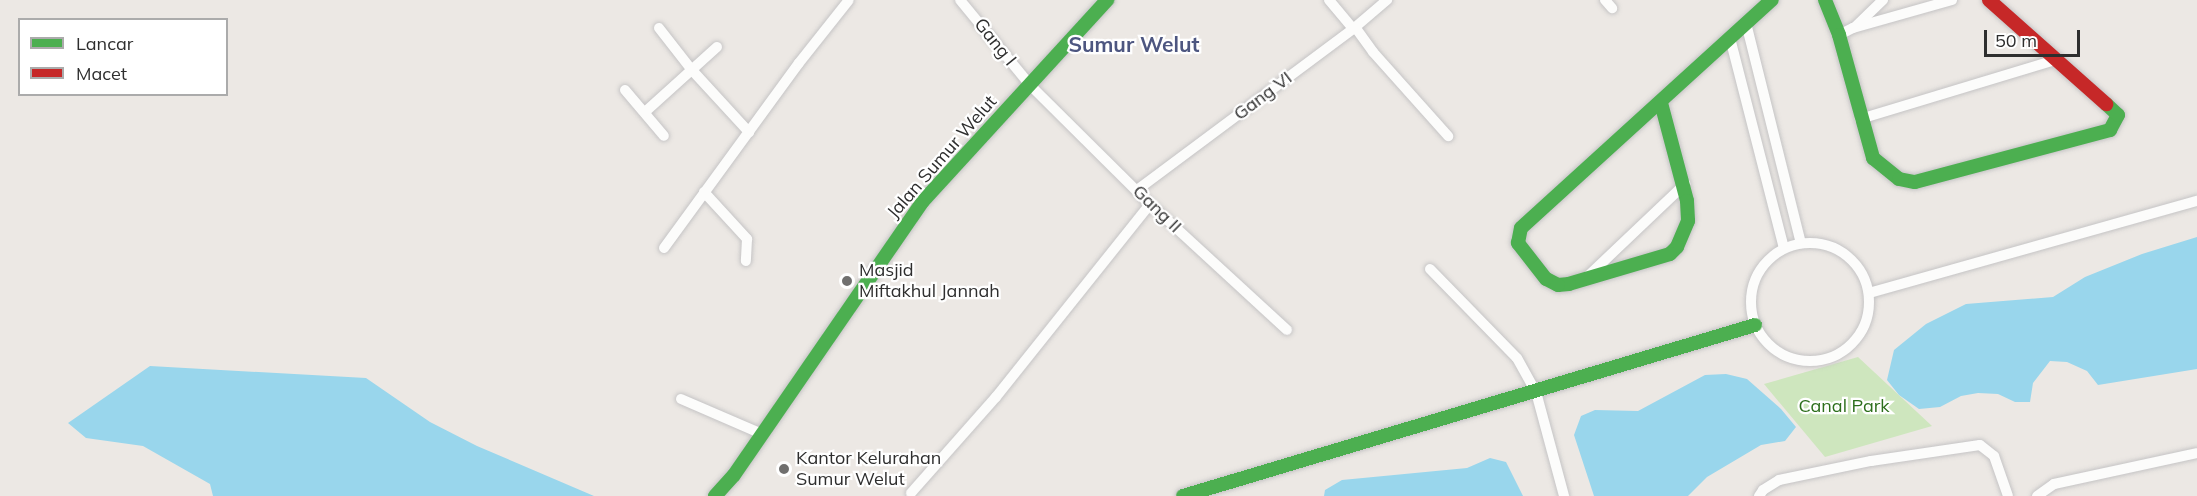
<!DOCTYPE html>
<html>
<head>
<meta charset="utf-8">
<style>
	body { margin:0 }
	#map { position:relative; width:2197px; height:496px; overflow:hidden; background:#ece8e4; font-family:Mulish,sans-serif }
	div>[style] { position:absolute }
	.green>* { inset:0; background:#cee6be }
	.water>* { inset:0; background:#99d6ec }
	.roads { filter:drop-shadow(0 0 2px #c5c4c5) drop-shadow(0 0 2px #c5c4c5) }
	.street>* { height:10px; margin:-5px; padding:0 5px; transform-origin:5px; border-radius:5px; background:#fcfcfb }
	.street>.ring { margin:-5px; padding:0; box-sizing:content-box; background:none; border:10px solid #fcfcfb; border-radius:50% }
	.fast>* { height:14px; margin:-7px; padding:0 7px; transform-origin:7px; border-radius:7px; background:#4caf50 }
	.jam>* { height:14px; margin:-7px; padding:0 7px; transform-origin:7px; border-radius:7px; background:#c62828 }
	.dots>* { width:16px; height:16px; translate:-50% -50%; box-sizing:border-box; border:3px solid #fff; border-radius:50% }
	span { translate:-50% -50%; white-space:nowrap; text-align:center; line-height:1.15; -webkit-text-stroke:4.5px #fff; paint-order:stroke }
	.street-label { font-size:18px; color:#2e2e2e }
	.poi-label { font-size:18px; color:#2e2e2e }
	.left { translate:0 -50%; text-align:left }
	.park-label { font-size:18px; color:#2c6e1b }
	.quarter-label { font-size:21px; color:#4d5680; font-weight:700 }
	.legend { position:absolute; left:18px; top:18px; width:210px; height:78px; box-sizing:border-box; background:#fff; border:2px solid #ababab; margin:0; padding:8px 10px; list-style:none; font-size:18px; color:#2e2e2e }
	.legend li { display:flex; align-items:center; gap:12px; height:30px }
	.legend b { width:30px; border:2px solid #ababab }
	.scale { position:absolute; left:1984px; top:30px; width:96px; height:27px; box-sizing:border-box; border:3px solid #2e2e2e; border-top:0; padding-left:8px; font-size:18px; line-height:21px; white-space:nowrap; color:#2e2e2e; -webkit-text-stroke:4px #fff; paint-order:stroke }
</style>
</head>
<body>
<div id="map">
	<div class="green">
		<div style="clip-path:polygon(1858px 357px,1932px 426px,1825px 457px,1764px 384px)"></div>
	</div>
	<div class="water">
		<div style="clip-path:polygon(2197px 237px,2197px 369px,2098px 385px,2087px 371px,2067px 362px,2050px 361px,2033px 383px,2030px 402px,2015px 402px,1998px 394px,1978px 393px,1961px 396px,1940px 407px,1919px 409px,1899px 395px,1887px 380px,1894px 350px,1926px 324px,1966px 304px,2053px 297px,2085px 277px,2142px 254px)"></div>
		<div style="clip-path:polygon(150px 366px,366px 378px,430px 422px,477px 446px,594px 496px,213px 496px,210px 484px,143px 446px,86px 438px,68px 423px)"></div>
		<div style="clip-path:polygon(1726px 374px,1747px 379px,1781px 409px,1796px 427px,1785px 441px,1761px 445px,1707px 477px,1688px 496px,1594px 496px,1574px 435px,1581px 416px,1595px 410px,1638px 411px,1705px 375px)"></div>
		<div style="clip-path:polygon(1490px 458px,1506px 462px,1523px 496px,1324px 496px,1325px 490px,1342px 480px,1467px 468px)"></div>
	</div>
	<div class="roads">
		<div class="street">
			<div style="left:960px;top:0;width:110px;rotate:50.5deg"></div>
			<div style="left:1030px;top:85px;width:169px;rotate:44.8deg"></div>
			<div style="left:1150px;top:204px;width:186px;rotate:42.6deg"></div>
			<div style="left:1329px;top:0;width:38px;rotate:50deg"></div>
			<div style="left:1605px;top:0;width:11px;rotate:49deg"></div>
			<div style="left:1746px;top:23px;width:227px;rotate:76deg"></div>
			<div style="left:1355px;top:27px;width:31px;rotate:54deg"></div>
			<div style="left:1373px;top:52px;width:113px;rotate:48.2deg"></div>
			<div style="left:1855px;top:27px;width:39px;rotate:-44deg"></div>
			<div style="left:659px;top:28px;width:52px;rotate:52deg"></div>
			<div style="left:691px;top:69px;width:86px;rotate:47.4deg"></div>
			<div style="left:1839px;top:35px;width:16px;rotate:-27deg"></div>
			<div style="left:1853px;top:28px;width:103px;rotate:-15.8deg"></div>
			<div style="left:1730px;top:38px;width:217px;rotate:75.6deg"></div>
			<div style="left:625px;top:90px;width:60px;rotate:49.7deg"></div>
			<div style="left:645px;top:112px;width:97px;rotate:-42.1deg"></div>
			<div style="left:1860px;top:119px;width:205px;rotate:-16.8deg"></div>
			<div style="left:1137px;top:190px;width:269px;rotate:-36.7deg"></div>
			<div style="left:1353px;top:29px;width:45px;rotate:-40.5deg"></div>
			<div style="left:704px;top:192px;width:64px;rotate:47.5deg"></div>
			<div style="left:747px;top:239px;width:22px;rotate:93deg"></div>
			<div class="ring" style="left:1751px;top:243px;width:108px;height:108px"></div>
			<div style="left:664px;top:248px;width:229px;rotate:-53.9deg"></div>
			<div style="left:799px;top:63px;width:80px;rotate:-51.6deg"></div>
			<div style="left:1430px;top:269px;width:124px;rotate:45.7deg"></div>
			<div style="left:1517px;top:358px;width:39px;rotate:61deg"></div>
			<div style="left:1536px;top:392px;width:108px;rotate:74.9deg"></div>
			<div style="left:1586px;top:278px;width:137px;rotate:-43.5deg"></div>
			<div style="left:1869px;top:293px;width:341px;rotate:-15.7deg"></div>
			<div style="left:681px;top:399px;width:88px;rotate:23.4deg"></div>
			<div style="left:911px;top:493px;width:128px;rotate:-48.5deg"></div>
			<div style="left:996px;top:397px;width:247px;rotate:-51.4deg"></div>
			<div style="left:1759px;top:496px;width:7px;rotate:-56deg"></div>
			<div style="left:1763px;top:490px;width:19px;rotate:-32deg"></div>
			<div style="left:1779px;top:480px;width:94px;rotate:-11.7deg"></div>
			<div style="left:1871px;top:461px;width:110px;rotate:-8.4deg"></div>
			<div style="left:1980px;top:445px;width:18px;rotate:38deg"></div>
			<div style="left:1994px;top:456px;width:42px;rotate:70.7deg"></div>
			<div style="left:2037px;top:496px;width:21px;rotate:-35deg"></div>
			<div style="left:2054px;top:484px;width:146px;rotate:-12.2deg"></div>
		</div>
		<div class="fast">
			<div style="left:1825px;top:0;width:38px;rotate:68deg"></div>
			<div style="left:1839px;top:35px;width:128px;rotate:74.5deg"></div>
			<div style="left:1873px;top:158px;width:33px;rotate:39deg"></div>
			<div style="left:1899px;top:179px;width:16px;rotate:11deg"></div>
			<div style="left:1915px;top:182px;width:202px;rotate:-14.9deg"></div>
			<div style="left:2110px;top:130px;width:17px;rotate:-62deg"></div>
			<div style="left:2118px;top:115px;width:16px;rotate:-137deg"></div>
			<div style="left:1661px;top:103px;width:101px;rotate:75.1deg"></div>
			<div style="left:1687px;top:201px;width:20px;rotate:87deg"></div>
			<div style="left:1688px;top:221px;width:28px;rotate:113deg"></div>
			<div style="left:1677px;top:247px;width:10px;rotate:135deg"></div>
			<div style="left:1670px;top:254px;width:105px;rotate:163.5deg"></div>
			<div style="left:1569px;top:284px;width:11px;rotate:175deg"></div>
			<div style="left:1558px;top:285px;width:13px;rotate:-153deg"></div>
			<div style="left:1546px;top:279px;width:46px;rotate:-127.9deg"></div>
			<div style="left:1518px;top:243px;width:15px;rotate:-79deg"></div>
			<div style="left:1521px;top:228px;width:339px;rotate:-42.3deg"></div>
			<div style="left:715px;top:496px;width:28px;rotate:-48deg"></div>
			<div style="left:734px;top:475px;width:333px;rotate:-55.4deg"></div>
			<div style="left:923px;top:201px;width:273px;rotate:-47.5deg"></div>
			<div style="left:1183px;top:496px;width:597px;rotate:-16.64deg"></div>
		</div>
		<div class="jam">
			<div style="left:1989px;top:0;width:157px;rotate:41.6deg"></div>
		</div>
	</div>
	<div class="dots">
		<div style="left:847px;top:281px;background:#706f6e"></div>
		<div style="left:784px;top:469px;background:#706f6e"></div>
	</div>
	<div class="street-label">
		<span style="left:995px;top:42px;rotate:51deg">Gang I</span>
		<span style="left:1263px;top:96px;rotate:-37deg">Gang VI</span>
		<span style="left:942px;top:157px;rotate:-49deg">Jalan Sumur Welut</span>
		<span style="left:1157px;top:209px;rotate:44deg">Gang II</span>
	</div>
	<div class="poi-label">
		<span class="left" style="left:859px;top:281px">Masjid<br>Miftakhul Jannah</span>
		<span class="left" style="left:796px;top:469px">Kantor Kelurahan<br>Sumur Welut</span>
	</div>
	<div class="park-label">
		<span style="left:1844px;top:406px">Canal Park</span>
	</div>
	<div class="quarter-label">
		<span style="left:1134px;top:44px">Sumur Welut</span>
	</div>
	<ul class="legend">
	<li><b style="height:8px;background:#4caf50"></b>Lancar</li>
	<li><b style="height:8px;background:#c62828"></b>Macet</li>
	</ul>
	<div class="scale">50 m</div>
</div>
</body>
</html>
